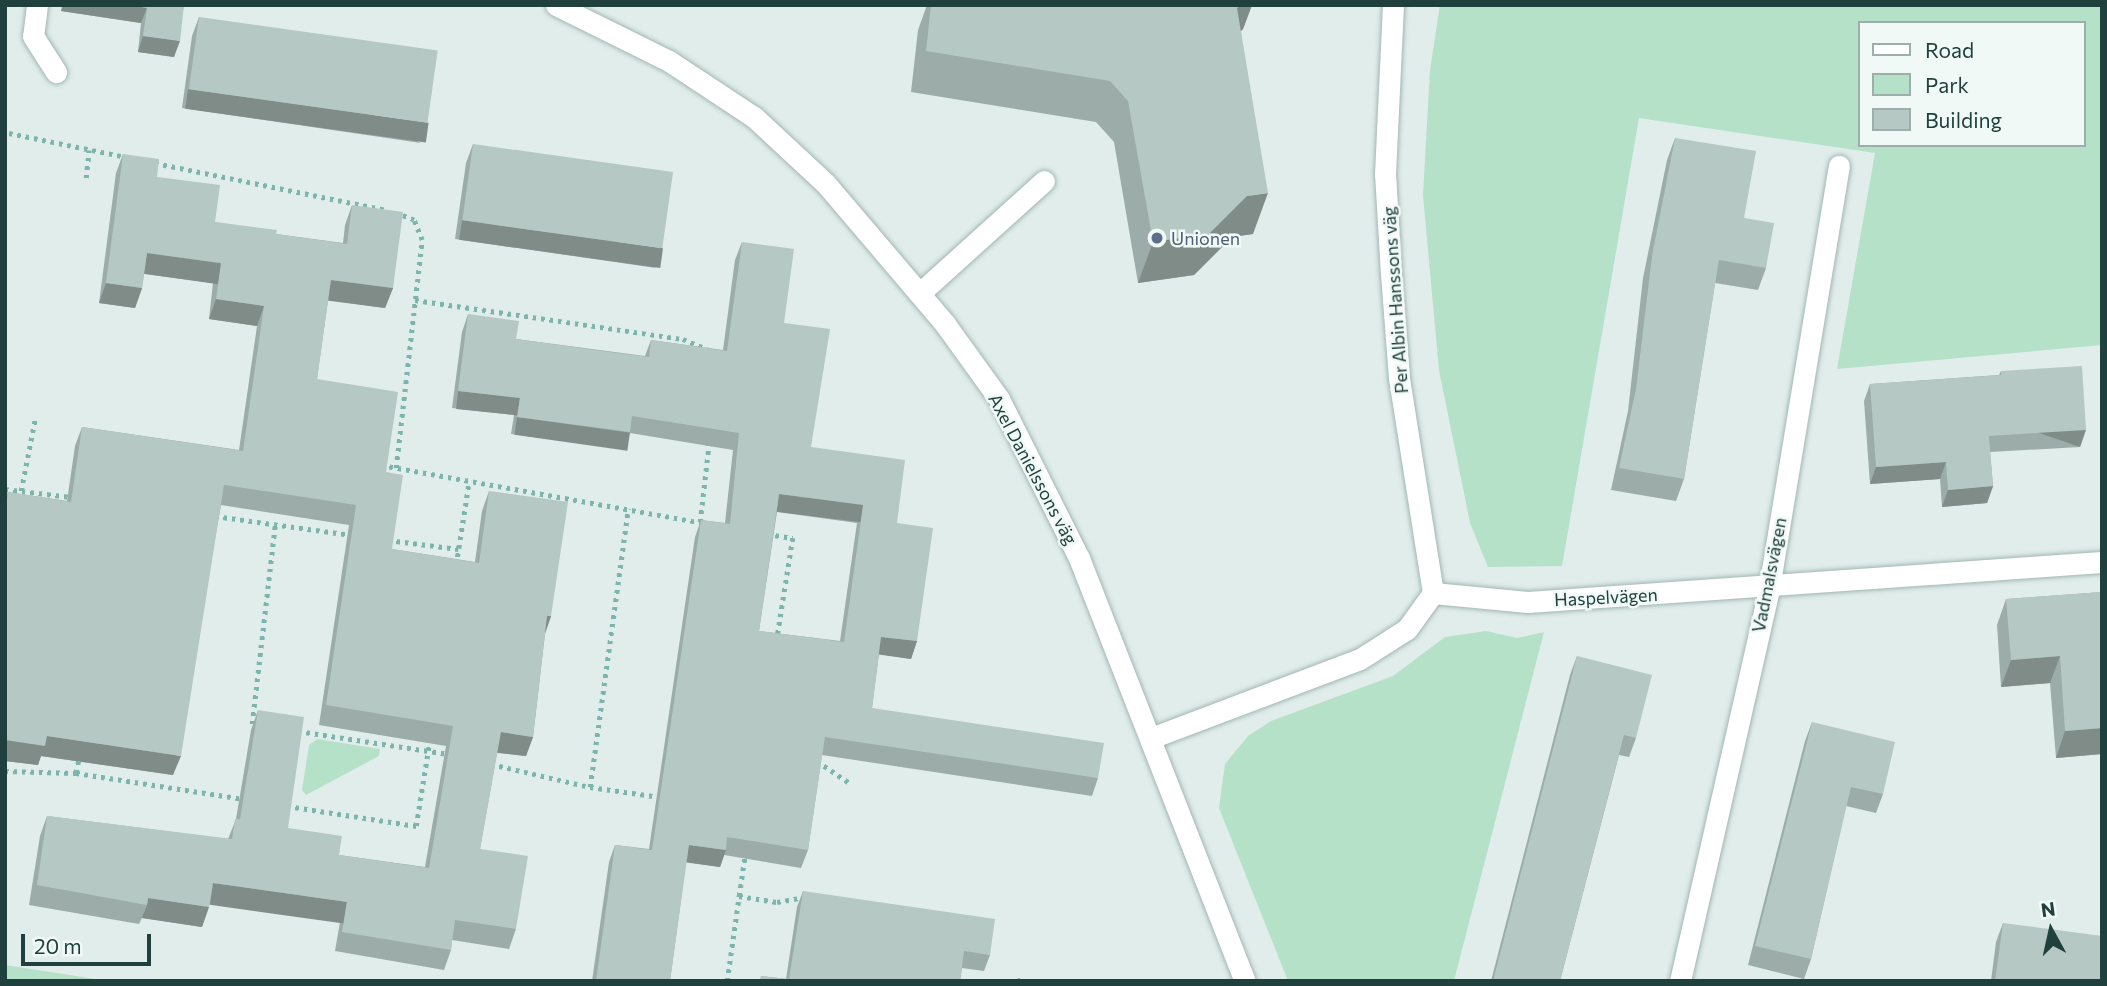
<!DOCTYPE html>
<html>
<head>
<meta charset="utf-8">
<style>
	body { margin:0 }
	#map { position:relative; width:2107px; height:986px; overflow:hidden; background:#e0edea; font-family:Commissioner,sans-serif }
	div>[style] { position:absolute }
	.green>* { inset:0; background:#b6e1c9 }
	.path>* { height:4.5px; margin-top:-2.25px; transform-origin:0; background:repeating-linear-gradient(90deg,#7db5ad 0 3.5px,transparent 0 8.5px) }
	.roads { filter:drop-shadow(0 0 2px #a2b6b3) drop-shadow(0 0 2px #a2b6b3) }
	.lane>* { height:21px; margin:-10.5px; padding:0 10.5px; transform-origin:10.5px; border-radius:10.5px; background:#fff }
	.street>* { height:21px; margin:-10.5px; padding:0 10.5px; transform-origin:10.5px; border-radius:10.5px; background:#fff }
	.secondary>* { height:21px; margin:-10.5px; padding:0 10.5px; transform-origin:10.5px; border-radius:10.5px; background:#fff }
	.wall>* { inset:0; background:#9caca8 }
	.shaded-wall>* { inset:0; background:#7f8c88; transform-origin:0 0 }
	.building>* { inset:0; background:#b5c8c3; transform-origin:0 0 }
	.dots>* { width:19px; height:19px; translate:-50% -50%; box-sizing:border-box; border:4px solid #f1f9f7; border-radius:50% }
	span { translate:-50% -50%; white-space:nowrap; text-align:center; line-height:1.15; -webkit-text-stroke:5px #f1f9f7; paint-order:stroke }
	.service-label { font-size:18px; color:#4e5e75 }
	.left { translate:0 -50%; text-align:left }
	.street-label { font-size:18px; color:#1f403d }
	.frame { position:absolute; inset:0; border:7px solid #1f403d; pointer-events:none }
	.legend { position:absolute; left:1858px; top:21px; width:228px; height:126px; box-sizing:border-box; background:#f1f9f7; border:2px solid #9dafad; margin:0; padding:9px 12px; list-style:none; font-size:21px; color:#1f403d }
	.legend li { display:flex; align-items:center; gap:14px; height:35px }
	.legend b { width:35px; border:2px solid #9dafad }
	.north { position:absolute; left:2016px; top:895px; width:70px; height:70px; -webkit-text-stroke:5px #f1f9f7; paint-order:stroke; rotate:352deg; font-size:19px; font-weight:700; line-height:28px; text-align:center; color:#1f403d }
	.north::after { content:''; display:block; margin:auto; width:24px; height:32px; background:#1f403d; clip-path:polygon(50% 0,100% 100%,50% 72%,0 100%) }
	.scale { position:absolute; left:21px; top:934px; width:130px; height:32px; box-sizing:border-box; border:4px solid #1f403d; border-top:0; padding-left:9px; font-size:21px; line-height:24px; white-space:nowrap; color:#1f403d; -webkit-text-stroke:5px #f1f9f7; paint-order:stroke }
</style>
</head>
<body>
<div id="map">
	<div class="green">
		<div style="clip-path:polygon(evenodd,1440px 5px,2102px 5px,2102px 345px,1837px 369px,1875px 153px,1639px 118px,1562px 566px,1488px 567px,1470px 523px,1439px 370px,1423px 195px,1430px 70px,1440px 5px,1860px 23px,2084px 23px,2084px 145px,1860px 145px,1860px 23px)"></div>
		<div style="clip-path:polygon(1486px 631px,1517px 638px,1544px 632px,1454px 981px,1288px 981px,1219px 808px,1225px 764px,1248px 736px,1271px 721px,1393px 676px,1445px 637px)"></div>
		<div style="clip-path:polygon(317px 739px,380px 749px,379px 756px,306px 795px,302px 790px,309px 745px)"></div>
		<div style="clip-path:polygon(5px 965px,108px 981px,5px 981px)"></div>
	</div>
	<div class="path">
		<div style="left:9px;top:133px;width:119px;rotate:11.6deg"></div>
		<div style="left:155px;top:163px;width:236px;rotate:11.5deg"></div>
		<div style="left:86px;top:178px;width:28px;rotate:-84deg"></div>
		<div style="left:415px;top:300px;width:271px;rotate:8.3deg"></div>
		<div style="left:683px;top:339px;width:26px;rotate:23deg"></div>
		<div style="left:381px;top:465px;width:327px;rotate:10.2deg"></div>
		<div style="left:396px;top:468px;width:229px;rotate:-83.5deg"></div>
		<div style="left:422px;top:240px;width:22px;rotate:-112deg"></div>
		<div style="left:414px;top:220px;width:17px;rotate:-159deg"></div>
		<div style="left:5px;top:489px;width:66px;rotate:6.9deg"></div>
		<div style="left:21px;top:491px;width:73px;rotate:-79deg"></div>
		<div style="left:215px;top:516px;width:138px;rotate:7.9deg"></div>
		<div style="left:700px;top:522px;width:80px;rotate:-83.5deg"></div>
		<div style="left:767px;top:534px;width:26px;rotate:9deg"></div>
		<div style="left:793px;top:538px;width:102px;rotate:99deg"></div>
		<div style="left:388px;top:540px;width:71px;rotate:7.3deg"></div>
		<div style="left:456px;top:565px;width:85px;rotate:-81.2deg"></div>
		<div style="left:258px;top:725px;width:6px;rotate:-171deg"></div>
		<div style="left:252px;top:724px;width:200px;rotate:-83.4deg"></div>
		<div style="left:298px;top:731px;width:152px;rotate:8.7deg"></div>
		<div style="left:817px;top:761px;width:41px;rotate:34.1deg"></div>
		<div style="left:491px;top:764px;width:102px;rotate:13.1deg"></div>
		<div style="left:590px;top:787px;width:71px;rotate:8.1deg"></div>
		<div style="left:5px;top:771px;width:71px;rotate:1.6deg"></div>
		<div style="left:76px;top:773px;width:170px;rotate:8.8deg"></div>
		<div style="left:76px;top:773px;width:16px;rotate:-79deg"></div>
		<div style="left:590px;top:787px;width:281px;rotate:-82.2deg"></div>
		<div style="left:287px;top:806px;width:131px;rotate:8.8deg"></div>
		<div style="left:416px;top:826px;width:88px;rotate:-80.9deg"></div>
		<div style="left:739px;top:896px;width:41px;rotate:-81.7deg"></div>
		<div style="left:727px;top:981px;width:86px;rotate:-82deg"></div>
		<div style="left:739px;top:896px;width:38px;rotate:9deg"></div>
		<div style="left:777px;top:902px;width:28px;rotate:-10deg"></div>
		<div style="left:1017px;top:981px;width:8px;rotate:-23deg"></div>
	</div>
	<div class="roads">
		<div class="lane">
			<div style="left:37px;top:5px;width:31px;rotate:97deg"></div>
			<div style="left:33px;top:36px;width:43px;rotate:57.4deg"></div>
			<div style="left:920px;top:293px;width:167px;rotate:-42.1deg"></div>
		</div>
		<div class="street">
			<div style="left:1433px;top:593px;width:95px;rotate:5.4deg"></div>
			<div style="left:1528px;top:602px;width:575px;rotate:-3.99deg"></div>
			<div style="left:1680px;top:981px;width:403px;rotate:-77.2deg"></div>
			<div style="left:1769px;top:588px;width:428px;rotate:-80.6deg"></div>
		</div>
		<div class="secondary">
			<div style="left:556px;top:5px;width:126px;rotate:26.4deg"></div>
			<div style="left:669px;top:61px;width:102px;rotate:33.4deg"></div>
			<div style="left:754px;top:117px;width:98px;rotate:42.9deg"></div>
			<div style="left:826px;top:184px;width:184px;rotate:49.6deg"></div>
			<div style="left:945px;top:324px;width:92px;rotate:54.2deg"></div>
			<div style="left:999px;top:399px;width:178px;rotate:63.3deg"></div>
			<div style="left:1079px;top:558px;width:454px;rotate:68.6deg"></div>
			<div style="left:1151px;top:738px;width:223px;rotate:-20.7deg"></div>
			<div style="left:1360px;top:659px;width:56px;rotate:-32.6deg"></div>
			<div style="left:1407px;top:629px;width:44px;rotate:-54.2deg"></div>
			<div style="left:1433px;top:593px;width:218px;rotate:-99deg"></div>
			<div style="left:1399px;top:378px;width:104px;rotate:-94.4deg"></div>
			<div style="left:1391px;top:274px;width:100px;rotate:-93.4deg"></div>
			<div style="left:1385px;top:174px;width:169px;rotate:-87.3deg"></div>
		</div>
	</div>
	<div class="wall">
		<div style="clip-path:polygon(62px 5px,184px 5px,174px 57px,138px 52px,141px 23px,61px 11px)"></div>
		<div style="clip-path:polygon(927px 5px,1252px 5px,1243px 29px,1241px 31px,1253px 234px,1232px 237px,1194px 275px,1138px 283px,1114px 142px,1096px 122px,911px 92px,918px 30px)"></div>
		<div style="clip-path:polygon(199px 17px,421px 143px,182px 108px,192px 36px)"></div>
		<div style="clip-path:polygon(1675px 138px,1744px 218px,1766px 268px,1758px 290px,1715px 283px,1684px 479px,1676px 501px,1611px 490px,1628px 411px,1643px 278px,1667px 160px)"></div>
		<div style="clip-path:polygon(473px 144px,656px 268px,455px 239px,466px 163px)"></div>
		<div style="clip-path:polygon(123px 154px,157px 177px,215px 222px,276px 234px,343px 243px,345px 225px,352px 205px,393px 288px,385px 308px,328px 300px,317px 379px,386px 472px,392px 549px,475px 562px,482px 511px,489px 491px,551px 616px,545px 634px,533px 737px,526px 756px,497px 753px,480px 849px,516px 929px,509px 949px,452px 940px,451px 950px,444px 970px,335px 951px,340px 922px,210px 903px,202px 927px,142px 918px,139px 924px,29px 905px,40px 836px,47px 816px,228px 839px,236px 819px,251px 730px,258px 710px,288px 828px,339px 855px,425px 867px,446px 746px,319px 725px,349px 525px,221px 505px,173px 775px,41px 756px,38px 765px,5px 761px,5px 501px,8px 492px,67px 501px,75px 446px,82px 427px,239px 450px,257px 326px,209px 319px,213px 283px,144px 274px,142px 288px,135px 308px,99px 303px,116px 173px)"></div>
		<div style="clip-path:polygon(evenodd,742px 242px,784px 323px,811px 447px,897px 523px,917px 641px,911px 659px,879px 654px,872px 708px,1098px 778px,1092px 796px,822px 755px,808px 850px,801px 868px,724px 855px,720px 867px,686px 862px,670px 981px,592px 981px,609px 862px,615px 845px,649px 849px,695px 537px,701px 520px,725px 523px,733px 450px,630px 433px,624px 449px,511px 434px,514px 415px,452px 408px,462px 332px,468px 314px,516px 339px,645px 356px,651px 340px,723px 350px,735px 260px,742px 242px,777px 512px,857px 523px,840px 641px,759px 631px,777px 512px)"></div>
		<div style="clip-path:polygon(2001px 371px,2080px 447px,1990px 452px,1993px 486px,1987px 503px,1942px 507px,1940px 479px,1870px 484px,1864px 401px,1870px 384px,1999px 375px)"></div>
		<div style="clip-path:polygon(2102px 592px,2102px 754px,2056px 758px,2050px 683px,2001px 687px,1997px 625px,2006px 599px)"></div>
		<div style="clip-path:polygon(1577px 656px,1636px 738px,1629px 757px,1619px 755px,1560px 981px,1491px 981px,1570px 675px)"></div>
		<div style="clip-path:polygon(1812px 722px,1883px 794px,1876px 813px,1846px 806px,1811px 959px,1804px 979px,1748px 965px,1805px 741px)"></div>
		<div style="clip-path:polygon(803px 891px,990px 955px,984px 971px,962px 968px,960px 981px,760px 981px,761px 976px,786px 979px,797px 907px)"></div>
		<div style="clip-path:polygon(2003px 923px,2102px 981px,1991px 981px,1996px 942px)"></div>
	</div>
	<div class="shaded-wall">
		<div style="clip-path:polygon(64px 5px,131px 5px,147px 8px,141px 23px,61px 11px)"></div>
		<div style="clip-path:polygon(1240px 5px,1252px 5px,1243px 29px,1222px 49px,1237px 8px)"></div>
		<div style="clip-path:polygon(143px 36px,180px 41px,174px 57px,138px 52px)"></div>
		<div style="left:188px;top:89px;width:243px;height:20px;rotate:8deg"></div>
		<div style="clip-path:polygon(1268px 193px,1253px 234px,1232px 237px,1194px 275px,1138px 283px,1153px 242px,1247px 196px)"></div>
		<div style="left:462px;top:220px;width:203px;height:20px;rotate:8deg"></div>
		<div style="left:147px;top:253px;width:75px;height:21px;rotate:8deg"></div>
		<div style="clip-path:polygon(331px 280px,393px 288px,385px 308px,323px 300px)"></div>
		<div style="clip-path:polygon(106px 283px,142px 288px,135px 308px,99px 303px)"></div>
		<div style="clip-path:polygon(216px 299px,264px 306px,257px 326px,209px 319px)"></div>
		<div style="left:458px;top:391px;width:62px;height:18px;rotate:6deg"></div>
		<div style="left:517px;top:417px;width:114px;height:18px;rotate:8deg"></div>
		<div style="left:2086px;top:430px;width:18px;height:97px;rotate:109deg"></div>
		<div style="clip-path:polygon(1946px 462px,1940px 479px,1870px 484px,1876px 467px)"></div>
		<div style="clip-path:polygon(1993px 486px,1987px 503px,1942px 507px,1948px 490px)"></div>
		<div style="left:779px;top:494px;width:85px;height:18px;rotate:7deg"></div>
		<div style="clip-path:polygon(547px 616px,551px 616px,544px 636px)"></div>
		<div style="clip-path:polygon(881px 637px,917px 641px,911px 659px,875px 654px)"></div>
		<div style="clip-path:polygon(2060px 656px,2050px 683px,2001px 687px,2011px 660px)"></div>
		<div style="clip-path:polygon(2102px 728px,2102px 754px,2056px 758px,2065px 731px)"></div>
		<div style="clip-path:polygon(501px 732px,533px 737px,526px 756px,493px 752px)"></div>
		<div style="clip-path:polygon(47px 736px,181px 756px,173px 775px,41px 756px,38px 765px,5px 761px,5px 740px)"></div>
		<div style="clip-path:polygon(689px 845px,726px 850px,720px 867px,683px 862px)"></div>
		<div style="left:213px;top:883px;width:135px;height:22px;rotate:8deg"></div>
		<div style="clip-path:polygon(148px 898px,209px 907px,202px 927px,142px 918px,147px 905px)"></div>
	</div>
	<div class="building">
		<div style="clip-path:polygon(131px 5px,184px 5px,180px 41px,143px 36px,147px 8px)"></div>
		<div style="clip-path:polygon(931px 5px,1240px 5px,1237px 8px,1268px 193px,1247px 196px,1209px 234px,1153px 242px,1128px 101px,1110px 81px,926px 51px)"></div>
		<div style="left:199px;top:17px;width:241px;height:73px;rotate:8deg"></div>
		<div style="clip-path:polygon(1675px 138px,1756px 151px,1744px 218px,1774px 223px,1766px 268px,1719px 260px,1684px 479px,1619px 468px,1636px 389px,1652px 256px)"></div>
		<div style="left:473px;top:144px;width:202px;height:77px;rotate:8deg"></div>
		<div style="clip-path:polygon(123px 154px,159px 159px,157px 177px,220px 185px,215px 222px,277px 230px,276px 234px,347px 244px,352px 205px,403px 212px,393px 288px,331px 280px,317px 379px,398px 392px,386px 472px,403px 475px,392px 549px,479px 563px,489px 491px,568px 502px,551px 616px,547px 616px,533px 737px,501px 732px,480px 849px,528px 856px,516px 929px,455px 920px,451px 950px,342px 932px,347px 902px,213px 883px,209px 907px,148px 898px,147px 905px,37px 885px,47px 816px,232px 839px,235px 819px,240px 819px,258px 710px,304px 717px,288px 828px,342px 836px,339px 855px,429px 868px,453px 726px,326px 705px,356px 505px,224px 485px,181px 756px,47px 736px,45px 746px,5px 740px,5px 512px,8px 492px,71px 502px,82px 427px,243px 451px,264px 306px,216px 299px,221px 263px,147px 253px,142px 288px,106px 283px)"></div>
		<div style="clip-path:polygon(evenodd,742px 242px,794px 249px,784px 323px,830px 329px,811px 447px,905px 460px,897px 523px,933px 528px,917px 641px,881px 637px,872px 708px,1104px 743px,1098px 778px,825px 737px,808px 850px,727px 837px,726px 850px,689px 845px,670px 981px,596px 981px,615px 845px,652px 850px,701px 520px,730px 524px,739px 433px,632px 416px,630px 432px,517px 417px,520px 398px,458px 391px,468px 314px,519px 321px,516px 339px,610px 352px,649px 357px,651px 340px,727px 351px,742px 242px,779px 494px,863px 505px,844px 642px,759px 631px,779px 494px)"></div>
		<div style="clip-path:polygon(2082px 366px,2086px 430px,1989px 436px,1993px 486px,1948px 490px,1946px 462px,1876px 467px,1870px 384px,2001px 375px,2001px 371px)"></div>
		<div style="clip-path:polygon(2102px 592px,2102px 728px,2065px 731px,2060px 656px,2011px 660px,2006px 599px)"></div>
		<div style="clip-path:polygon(1577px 656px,1652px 675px,1636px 738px,1624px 735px,1560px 981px,1493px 981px)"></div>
		<div style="clip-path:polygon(1812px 722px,1895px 742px,1883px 794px,1851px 787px,1811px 959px,1755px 946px)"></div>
		<div style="clip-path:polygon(803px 891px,995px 919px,990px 955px,964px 951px,960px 981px,761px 981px,761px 976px,789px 979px)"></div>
		<div style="clip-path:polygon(2003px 923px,2102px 936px,2102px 981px,1995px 981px)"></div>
	</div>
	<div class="dots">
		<div style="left:1157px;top:238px;background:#5c6f8a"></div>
	</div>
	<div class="service-label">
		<span class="left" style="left:1171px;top:238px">Unionen</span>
	</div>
	<div class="street-label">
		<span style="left:1395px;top:300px;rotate:-94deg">Per Albin Hanssons väg</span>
		<span style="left:1033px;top:469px;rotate:62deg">Axel Danielssons väg</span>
		<span style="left:1769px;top:575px;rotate:-79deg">Vadmalsvägen</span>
		<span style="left:1606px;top:597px;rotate:-3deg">Haspelvägen</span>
	</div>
	<div class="frame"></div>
	<ul class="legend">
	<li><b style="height:9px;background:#fff"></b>Road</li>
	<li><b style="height:19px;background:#b6e1c9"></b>Park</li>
	<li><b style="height:19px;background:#b5c8c3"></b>Building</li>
	</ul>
	<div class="north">N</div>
	<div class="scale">20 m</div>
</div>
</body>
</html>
